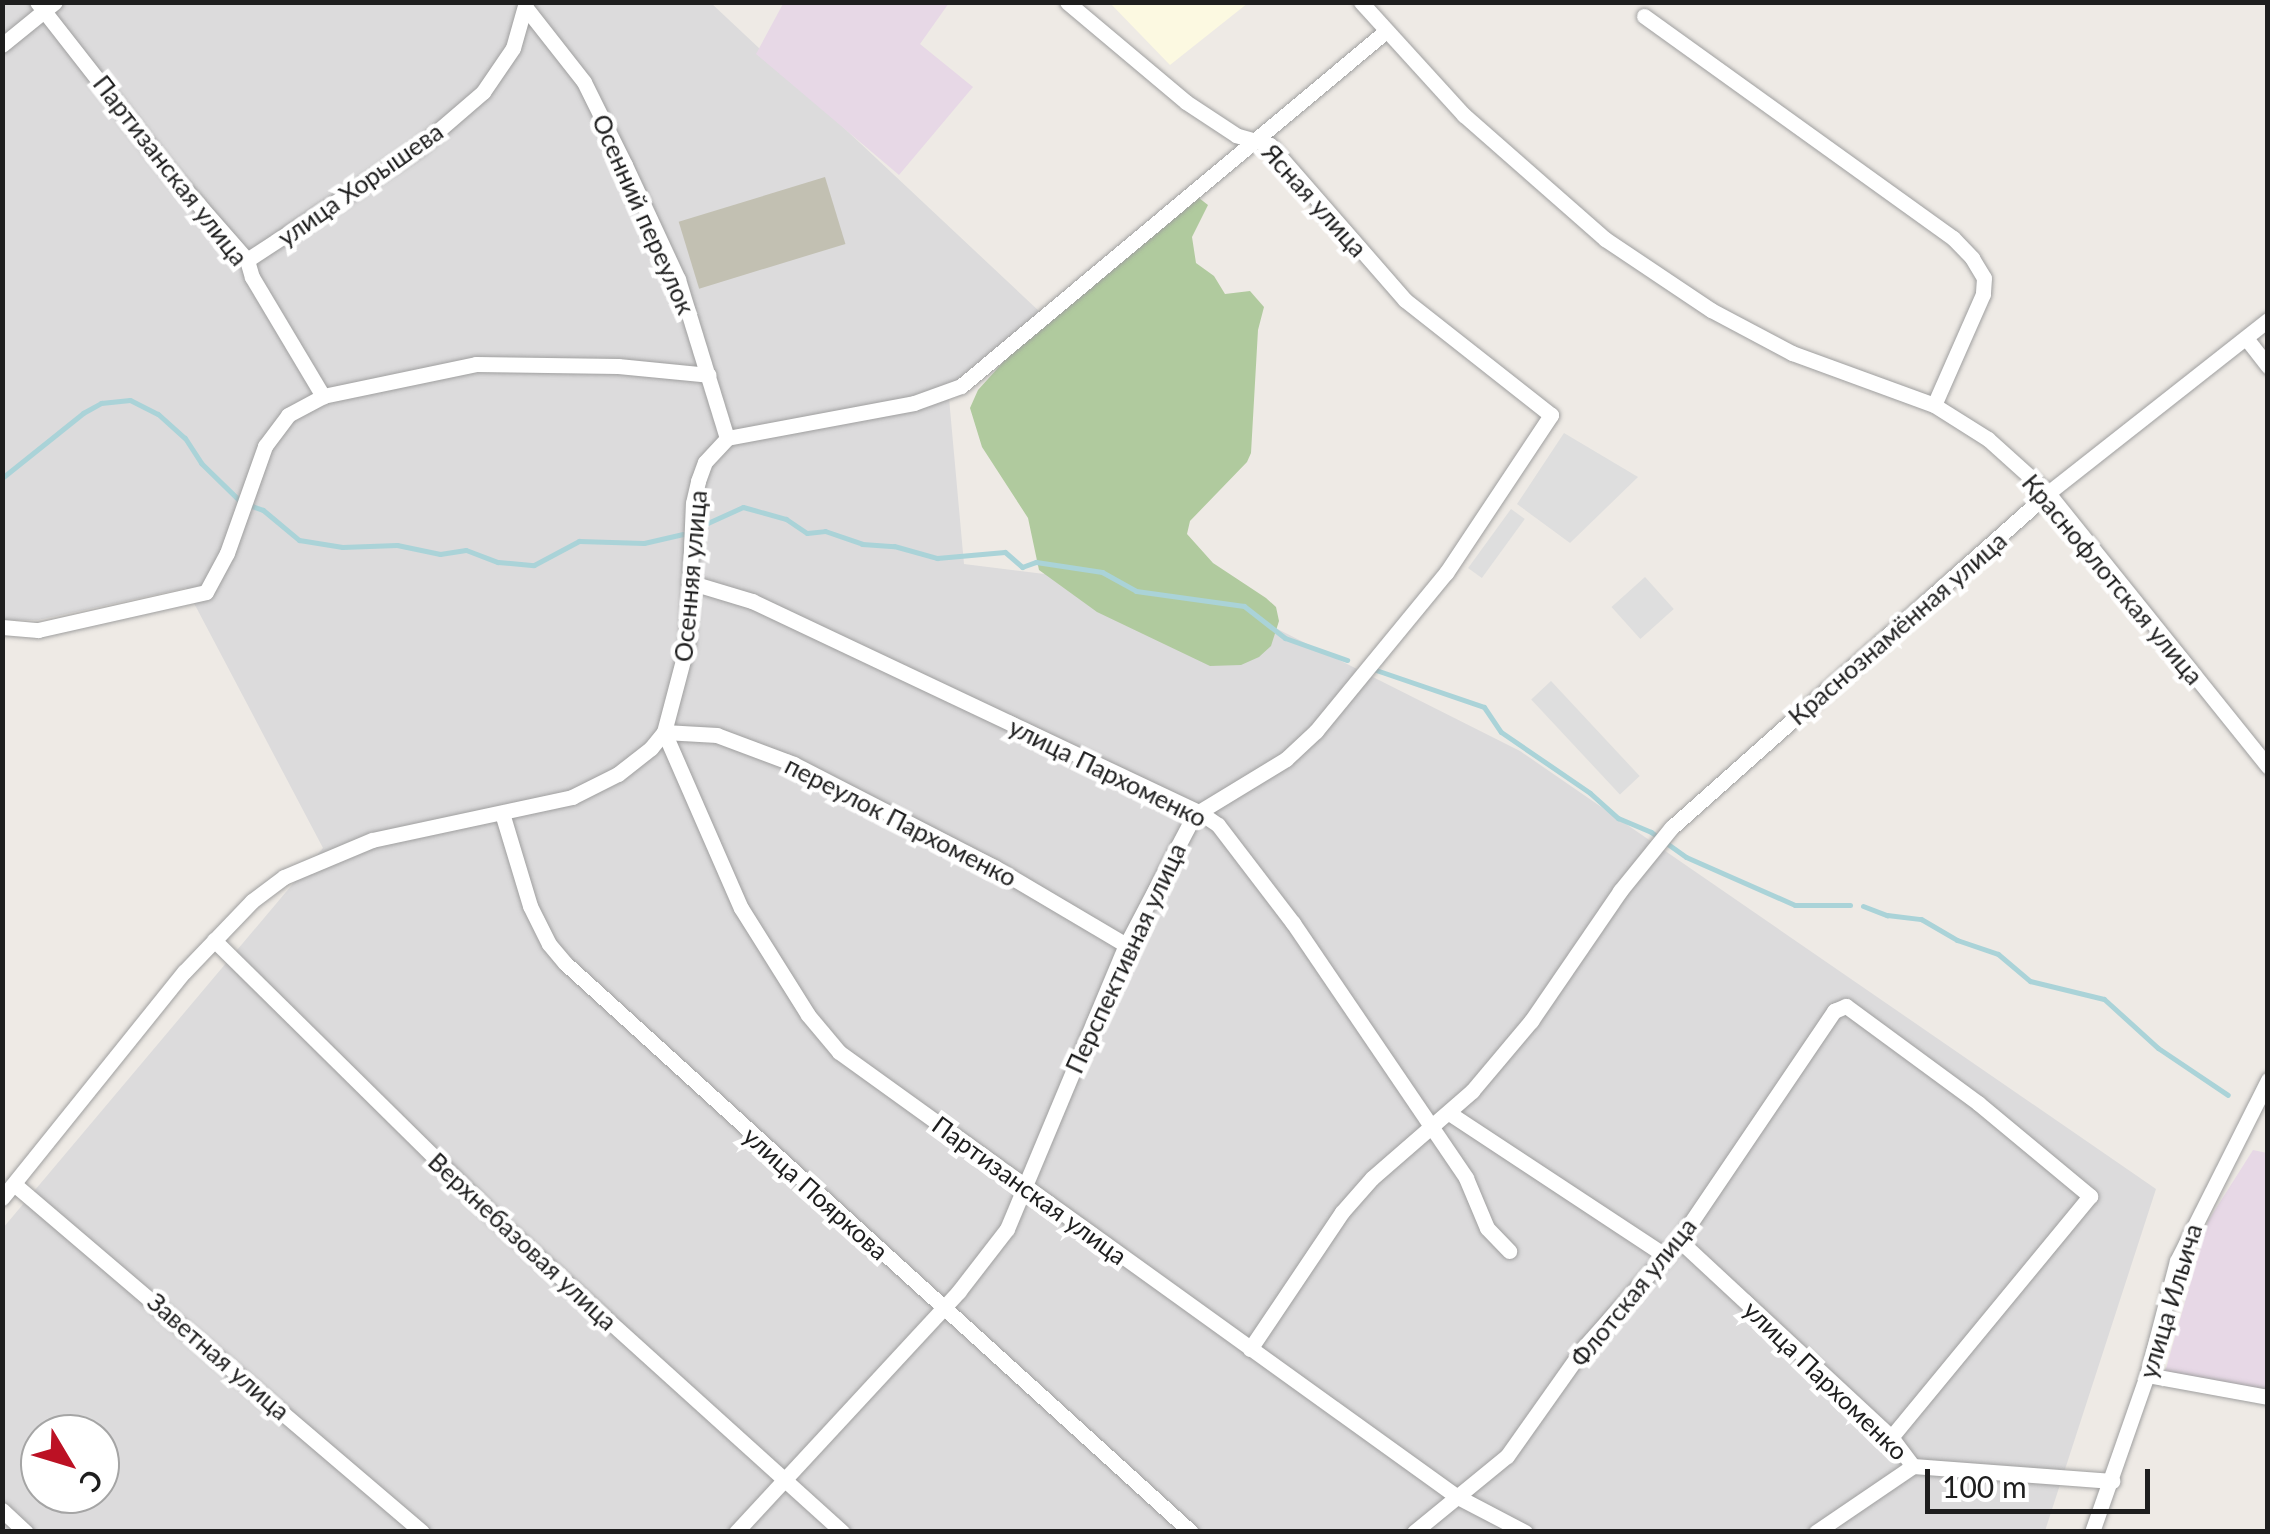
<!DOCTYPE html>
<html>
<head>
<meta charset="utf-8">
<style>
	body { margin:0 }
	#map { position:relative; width:2270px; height:1534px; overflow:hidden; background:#eeeae5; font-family:Lato,sans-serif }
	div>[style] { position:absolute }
	.residential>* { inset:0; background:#dcdbdc }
	.industrial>* { inset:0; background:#e7d8e6 }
	.education>* { inset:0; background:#fcf9e1 }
	.construction>* { inset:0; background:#c2c0b2; transform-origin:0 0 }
	.forest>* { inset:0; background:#b0ca9e }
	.parking>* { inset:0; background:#dedede; transform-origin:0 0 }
	.stream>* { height:5px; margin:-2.5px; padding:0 2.5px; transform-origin:2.5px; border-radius:2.5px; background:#aad3d8 }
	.roads { filter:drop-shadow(0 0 2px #9f9f9f) drop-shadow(0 0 2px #9f9f9f) }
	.minor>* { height:15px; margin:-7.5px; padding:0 7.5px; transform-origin:7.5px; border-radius:7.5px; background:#fff }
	span { translate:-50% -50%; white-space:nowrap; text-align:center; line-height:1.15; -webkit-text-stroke:9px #fff; paint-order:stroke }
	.street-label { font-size:25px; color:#1e1e1e }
	.frame { position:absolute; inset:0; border:5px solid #1e1e1e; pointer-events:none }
	.north { position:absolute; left:20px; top:1414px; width:100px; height:100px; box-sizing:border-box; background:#fff; border:2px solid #a5a5a5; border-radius:50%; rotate:128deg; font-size:28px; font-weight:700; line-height:40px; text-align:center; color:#1e1e1e }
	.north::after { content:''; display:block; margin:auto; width:35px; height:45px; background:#bc1124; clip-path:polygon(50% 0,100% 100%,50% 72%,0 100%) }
	.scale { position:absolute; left:1925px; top:1469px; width:225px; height:45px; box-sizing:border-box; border:5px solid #1e1e1e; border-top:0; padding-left:12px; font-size:30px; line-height:35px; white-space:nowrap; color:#1e1e1e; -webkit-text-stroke:8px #fff; paint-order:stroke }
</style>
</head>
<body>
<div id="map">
	<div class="residential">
		<div style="clip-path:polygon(evenodd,3px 3px,711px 3px,1040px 312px,948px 387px,964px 564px,1208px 594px,1520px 751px,2156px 1189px,2045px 1531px,3px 1531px,3px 1228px,323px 848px,186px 588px,38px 620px,3px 620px,3px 3px,40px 1434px,100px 1434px,100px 1494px,40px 1494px,40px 1434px)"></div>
	</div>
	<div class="industrial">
		<div style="clip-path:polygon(784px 2px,949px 3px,920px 44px,973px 87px,899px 175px,756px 54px)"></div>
		<div style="clip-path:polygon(2253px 1150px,2267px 1153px,2267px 1390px,2165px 1372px,2208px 1221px)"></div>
	</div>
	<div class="education">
		<div style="clip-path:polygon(1110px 3px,1248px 3px,1170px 65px)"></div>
	</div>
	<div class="construction">
		<div style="left:825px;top:177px;width:70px;height:153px;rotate:73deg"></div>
	</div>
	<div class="forest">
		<div style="clip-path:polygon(1199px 198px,1208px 205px,1192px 237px,1196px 263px,1214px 276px,1225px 294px,1250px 291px,1264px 307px,1258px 330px,1251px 453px,1247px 462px,1190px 521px,1187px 534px,1213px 563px,1266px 598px,1276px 607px,1279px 621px,1271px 646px,1259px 657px,1241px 665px,1210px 666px,1097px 612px,1039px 570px,1028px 518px,982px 447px,970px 408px,978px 390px,1006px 359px)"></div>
	</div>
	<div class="parking">
		<div style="clip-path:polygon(1564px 433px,1638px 477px,1570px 543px,1517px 504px)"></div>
		<div style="left:1511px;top:509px;width:17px;height:73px;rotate:36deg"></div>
		<div style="left:1645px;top:577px;width:43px;height:45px;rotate:48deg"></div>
		<div style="left:1551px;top:681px;width:130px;height:27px;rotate:47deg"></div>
	</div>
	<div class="stream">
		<div style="left:2px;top:478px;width:104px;rotate:-38.7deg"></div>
		<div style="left:83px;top:413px;width:21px;rotate:-29deg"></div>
		<div style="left:101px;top:403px;width:29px;rotate:-6deg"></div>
		<div style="left:130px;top:400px;width:31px;rotate:27deg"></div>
		<div style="left:158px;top:414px;width:36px;rotate:42deg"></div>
		<div style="left:185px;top:438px;width:30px;rotate:57deg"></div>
		<div style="left:201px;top:463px;width:56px;rotate:44.3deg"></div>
		<div style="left:241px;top:502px;width:23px;rotate:20deg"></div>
		<div style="left:263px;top:510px;width:47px;rotate:39.8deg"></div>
		<div style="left:299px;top:540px;width:44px;rotate:9.2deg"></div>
		<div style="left:342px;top:547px;width:55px;rotate:-2.1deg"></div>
		<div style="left:397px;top:545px;width:44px;rotate:11.8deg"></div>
		<div style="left:440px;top:554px;width:26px;rotate:-9deg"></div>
		<div style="left:466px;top:550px;width:34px;rotate:21deg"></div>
		<div style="left:498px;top:562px;width:36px;rotate:5deg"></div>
		<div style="left:534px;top:565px;width:51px;rotate:-28.1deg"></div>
		<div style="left:579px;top:541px;width:65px;rotate:1.8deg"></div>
		<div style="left:644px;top:543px;width:40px;rotate:-13deg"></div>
		<div style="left:701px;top:526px;width:46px;rotate:-24.3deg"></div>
		<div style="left:743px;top:507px;width:45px;rotate:15.6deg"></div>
		<div style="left:786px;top:519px;width:25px;rotate:34deg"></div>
		<div style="left:807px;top:533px;width:18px;rotate:-6deg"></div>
		<div style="left:825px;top:531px;width:39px;rotate:19deg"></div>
		<div style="left:862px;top:544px;width:32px;rotate:4deg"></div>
		<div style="left:894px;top:546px;width:45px;rotate:15.6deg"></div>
		<div style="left:937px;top:558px;width:68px;rotate:-5deg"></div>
		<div style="left:1005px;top:552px;width:23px;rotate:41deg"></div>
		<div style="left:1022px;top:567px;width:15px;rotate:-20deg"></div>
		<div style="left:1036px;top:562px;width:67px;rotate:8.6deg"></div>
		<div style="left:1102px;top:572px;width:39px;rotate:29deg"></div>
		<div style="left:1136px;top:591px;width:109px;rotate:7.9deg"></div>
		<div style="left:1244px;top:606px;width:52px;rotate:38deg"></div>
		<div style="left:1285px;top:638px;width:66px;rotate:19.5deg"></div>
		<div style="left:1373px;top:669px;width:117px;rotate:18.9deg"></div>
		<div style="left:1484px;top:707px;width:30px;rotate:56deg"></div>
		<div style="left:1501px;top:732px;width:108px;rotate:34.4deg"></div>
		<div style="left:1590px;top:793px;width:38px;rotate:42deg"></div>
		<div style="left:1618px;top:818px;width:36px;rotate:23deg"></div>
		<div style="left:1651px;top:832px;width:43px;rotate:35.5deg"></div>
		<div style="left:1686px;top:857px;width:119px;rotate:23.8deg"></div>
		<div style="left:1795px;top:905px;width:55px"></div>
		<div style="left:1863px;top:906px;width:26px;rotate:21deg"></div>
		<div style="left:1887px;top:915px;width:34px;rotate:7deg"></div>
		<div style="left:1921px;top:919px;width:42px;rotate:30.3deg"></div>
		<div style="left:1957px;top:940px;width:43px;rotate:18.9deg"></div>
		<div style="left:1998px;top:954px;width:42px;rotate:40.2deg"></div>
		<div style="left:2030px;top:981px;width:76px;rotate:13.7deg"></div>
		<div style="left:2104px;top:999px;width:73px;rotate:42.2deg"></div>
		<div style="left:2158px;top:1048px;width:84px;rotate:33.9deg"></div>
	</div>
	<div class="roads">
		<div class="minor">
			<div style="left:37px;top:2px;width:216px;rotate:52deg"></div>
			<div style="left:170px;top:172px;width:117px;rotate:48.8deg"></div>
			<div style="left:247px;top:260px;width:18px;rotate:74deg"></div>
			<div style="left:252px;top:277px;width:139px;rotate:59.2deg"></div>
			<div style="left:1361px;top:2px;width:153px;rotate:47.7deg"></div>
			<div style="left:1464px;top:115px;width:188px;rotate:41.3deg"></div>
			<div style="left:1605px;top:239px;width:128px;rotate:33.8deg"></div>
			<div style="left:1711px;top:310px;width:92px;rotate:28deg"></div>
			<div style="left:1792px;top:353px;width:151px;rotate:20.1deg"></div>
			<div style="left:1934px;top:405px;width:64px;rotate:32.2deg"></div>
			<div style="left:1988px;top:439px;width:81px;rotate:42deg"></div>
			<div style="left:2048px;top:493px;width:351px;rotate:51.2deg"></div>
			<div style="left:526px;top:8px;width:94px;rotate:51.9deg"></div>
			<div style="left:584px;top:82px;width:93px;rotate:63.7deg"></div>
			<div style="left:625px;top:165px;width:126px;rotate:65.1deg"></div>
			<div style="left:678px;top:279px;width:166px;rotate:72.9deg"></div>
			<div style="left:1644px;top:16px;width:380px;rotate:35.7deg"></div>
			<div style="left:1953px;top:238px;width:28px;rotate:46deg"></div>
			<div style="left:1972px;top:258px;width:23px;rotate:59deg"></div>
			<div style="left:1984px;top:278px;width:16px;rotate:94deg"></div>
			<div style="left:1983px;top:294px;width:121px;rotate:113.8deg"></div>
			<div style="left:2px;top:45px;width:68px;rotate:-39.1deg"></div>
			<div style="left:247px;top:260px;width:204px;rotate:-33.2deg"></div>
			<div style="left:418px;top:148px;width:86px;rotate:-40.7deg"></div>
			<div style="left:483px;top:92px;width:53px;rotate:-55.7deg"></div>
			<div style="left:513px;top:48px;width:48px;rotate:-74.2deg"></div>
			<div style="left:2246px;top:338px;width:36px;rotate:52deg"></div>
			<div style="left:689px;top:582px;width:66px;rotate:16.8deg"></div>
			<div style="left:752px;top:601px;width:494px;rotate:25.3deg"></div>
			<div style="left:1199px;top:812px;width:23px;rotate:34deg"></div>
			<div style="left:1218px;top:825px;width:123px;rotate:52.6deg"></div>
			<div style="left:1293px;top:923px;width:308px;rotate:55.8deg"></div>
			<div style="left:1466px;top:1178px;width:54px;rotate:67.2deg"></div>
			<div style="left:1487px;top:1228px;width:32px;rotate:46deg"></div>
			<div style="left:2px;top:627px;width:36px;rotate:5deg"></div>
			<div style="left:38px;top:630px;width:172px;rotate:-12.7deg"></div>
			<div style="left:206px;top:592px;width:44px;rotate:-61.7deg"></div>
			<div style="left:227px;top:553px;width:114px;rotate:-70.4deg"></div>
			<div style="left:265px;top:446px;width:39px;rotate:-53deg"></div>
			<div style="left:288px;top:415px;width:40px;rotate:-28deg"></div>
			<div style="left:323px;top:396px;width:156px;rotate:-11.8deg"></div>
			<div style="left:476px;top:364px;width:142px;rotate:0.8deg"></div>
			<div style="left:618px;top:366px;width:91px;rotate:5.6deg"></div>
			<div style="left:502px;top:813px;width:97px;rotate:73.2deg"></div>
			<div style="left:530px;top:906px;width:42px;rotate:63.4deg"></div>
			<div style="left:549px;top:944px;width:25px;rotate:50deg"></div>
			<div style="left:565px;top:963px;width:846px;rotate:42.27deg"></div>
			<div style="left:214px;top:940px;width:410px;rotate:44.6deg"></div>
			<div style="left:506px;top:1228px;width:453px;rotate:42.1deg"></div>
			<div style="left:1126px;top:945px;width:153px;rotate:-149.4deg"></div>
			<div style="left:994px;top:867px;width:225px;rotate:-152.8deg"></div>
			<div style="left:794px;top:764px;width:82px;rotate:-159.4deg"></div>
			<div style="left:717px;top:735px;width:53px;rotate:-176.8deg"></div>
			<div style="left:664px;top:732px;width:192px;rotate:66.4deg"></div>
			<div style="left:741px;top:908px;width:126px;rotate:57.9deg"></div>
			<div style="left:808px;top:1015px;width:48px;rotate:50deg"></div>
			<div style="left:839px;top:1052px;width:760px;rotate:35.74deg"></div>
			<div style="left:1456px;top:1496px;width:78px;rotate:27.6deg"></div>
			<div style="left:1449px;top:1113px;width:260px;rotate:33.4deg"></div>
			<div style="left:14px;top:1184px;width:536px;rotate:40.46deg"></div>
			<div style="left:2px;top:1198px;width:290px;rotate:-51.2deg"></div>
			<div style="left:184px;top:972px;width:98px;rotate:-46.2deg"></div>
			<div style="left:252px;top:901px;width:40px;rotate:-37deg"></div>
			<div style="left:284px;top:877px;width:95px;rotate:-22.8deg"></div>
			<div style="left:372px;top:840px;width:205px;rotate:-12.1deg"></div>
			<div style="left:572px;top:797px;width:51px;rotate:-26.6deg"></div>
			<div style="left:618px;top:774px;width:42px;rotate:-38.2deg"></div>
			<div style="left:651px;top:748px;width:21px;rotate:-51deg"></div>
			<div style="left:664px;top:732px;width:90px;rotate:-75.2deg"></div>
			<div style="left:687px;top:645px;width:142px;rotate:-87.6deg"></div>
			<div style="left:693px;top:503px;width:23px;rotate:-77deg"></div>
			<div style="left:698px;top:481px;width:20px;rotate:-70deg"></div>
			<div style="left:705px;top:462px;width:33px;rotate:-47deg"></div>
			<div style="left:727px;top:438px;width:190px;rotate:-10.6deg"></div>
			<div style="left:914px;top:403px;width:50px;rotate:-19.9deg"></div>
			<div style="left:961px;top:386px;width:554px;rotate:-39.87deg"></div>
			<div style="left:1679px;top:1240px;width:289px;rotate:42.9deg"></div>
			<div style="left:1891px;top:1437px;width:36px;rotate:53deg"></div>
			<div style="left:1913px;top:1466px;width:200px;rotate:4.3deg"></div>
			<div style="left:1250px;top:1349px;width:165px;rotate:-56.1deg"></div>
			<div style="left:1342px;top:1212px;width:45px;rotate:-48.6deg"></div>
			<div style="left:1372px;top:1178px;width:133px;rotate:-41deg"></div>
			<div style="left:1472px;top:1091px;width:92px;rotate:-49.9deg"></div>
			<div style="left:1531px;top:1021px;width:158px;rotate:-55.6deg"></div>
			<div style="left:1620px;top:891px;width:81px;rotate:-51deg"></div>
			<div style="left:1671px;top:828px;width:504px;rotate:-41.62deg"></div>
			<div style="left:2048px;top:493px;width:280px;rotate:-38.2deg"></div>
			<div style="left:2147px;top:1375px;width:123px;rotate:10.3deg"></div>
			<div style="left:2px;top:1510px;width:33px;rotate:43deg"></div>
			<div style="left:736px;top:1532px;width:328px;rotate:-47.2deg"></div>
			<div style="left:959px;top:1291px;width:78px;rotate:-52.3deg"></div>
			<div style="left:1007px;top:1229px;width:308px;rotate:-67.3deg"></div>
			<div style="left:1126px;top:945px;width:138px;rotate:-62.3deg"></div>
			<div style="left:1190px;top:823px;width:14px;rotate:-51deg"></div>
			<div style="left:1199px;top:812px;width:102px;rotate:-31.3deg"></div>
			<div style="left:1286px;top:759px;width:41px;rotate:-43deg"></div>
			<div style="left:1316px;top:731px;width:205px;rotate:-50.6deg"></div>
			<div style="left:1446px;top:573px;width:190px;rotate:-56.4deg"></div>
			<div style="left:1551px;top:415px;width:186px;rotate:-141.8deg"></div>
			<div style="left:1405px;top:300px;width:206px;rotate:-131.1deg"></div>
			<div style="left:1270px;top:145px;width:35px;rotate:-164deg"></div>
			<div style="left:1236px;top:135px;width:60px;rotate:-146.6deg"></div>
			<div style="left:1186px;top:102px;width:155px;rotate:-140deg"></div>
			<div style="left:1414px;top:1532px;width:120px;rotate:-39.3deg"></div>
			<div style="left:1507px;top:1456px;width:135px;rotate:-54.7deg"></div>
			<div style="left:1585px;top:1346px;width:142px;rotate:-48.4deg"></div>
			<div style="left:1679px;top:1240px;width:277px;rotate:-55.9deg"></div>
			<div style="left:1834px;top:1011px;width:13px;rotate:-23deg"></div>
			<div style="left:1846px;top:1006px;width:164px;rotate:36.3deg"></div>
			<div style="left:1978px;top:1103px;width:146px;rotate:39.7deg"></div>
			<div style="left:2090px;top:1196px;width:313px;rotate:129.5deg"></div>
			<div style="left:1816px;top:1532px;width:117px;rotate:-34.2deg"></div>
			<div style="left:2092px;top:1532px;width:166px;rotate:-70.7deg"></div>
			<div style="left:2147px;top:1375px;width:118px;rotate:-75.3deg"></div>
			<div style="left:2177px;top:1261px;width:203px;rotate:-63.3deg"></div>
		</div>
	</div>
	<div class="street-label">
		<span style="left:171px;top:170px;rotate:52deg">Партизанская улица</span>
		<span style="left:360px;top:184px;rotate:-35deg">улица Хорышева</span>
		<span style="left:1315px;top:200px;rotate:48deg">Ясная улица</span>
		<span style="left:644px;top:214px;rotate:66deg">Осенний переулок</span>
		<span style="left:690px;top:576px;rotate:-85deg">Осенняя улица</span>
		<span style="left:2113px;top:579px;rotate:50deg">Краснофлотская улица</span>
		<span style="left:1897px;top:628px;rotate:-41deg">Краснознамённая улица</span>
		<span style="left:1108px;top:772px;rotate:26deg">улица Пархоменко</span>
		<span style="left:901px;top:821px;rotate:27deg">переулок Пархоменко</span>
		<span style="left:1125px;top:958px;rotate:-65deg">Перспективная улица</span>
		<span style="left:1030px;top:1190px;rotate:36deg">Партизанская улица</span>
		<span style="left:816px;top:1193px;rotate:42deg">улица Пояркова</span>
		<span style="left:523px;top:1241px;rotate:43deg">Верхнебазовая улица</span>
		<span style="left:1633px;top:1292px;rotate:-51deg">Флотская улица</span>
		<span style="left:2170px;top:1301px;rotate:-73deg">улица Ильича</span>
		<span style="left:219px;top:1356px;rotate:41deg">Заветная улица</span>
		<span style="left:1826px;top:1380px;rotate:44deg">улица Пархоменко</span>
	</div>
	<div class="frame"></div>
	<div class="north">С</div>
	<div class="scale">100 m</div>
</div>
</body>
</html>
